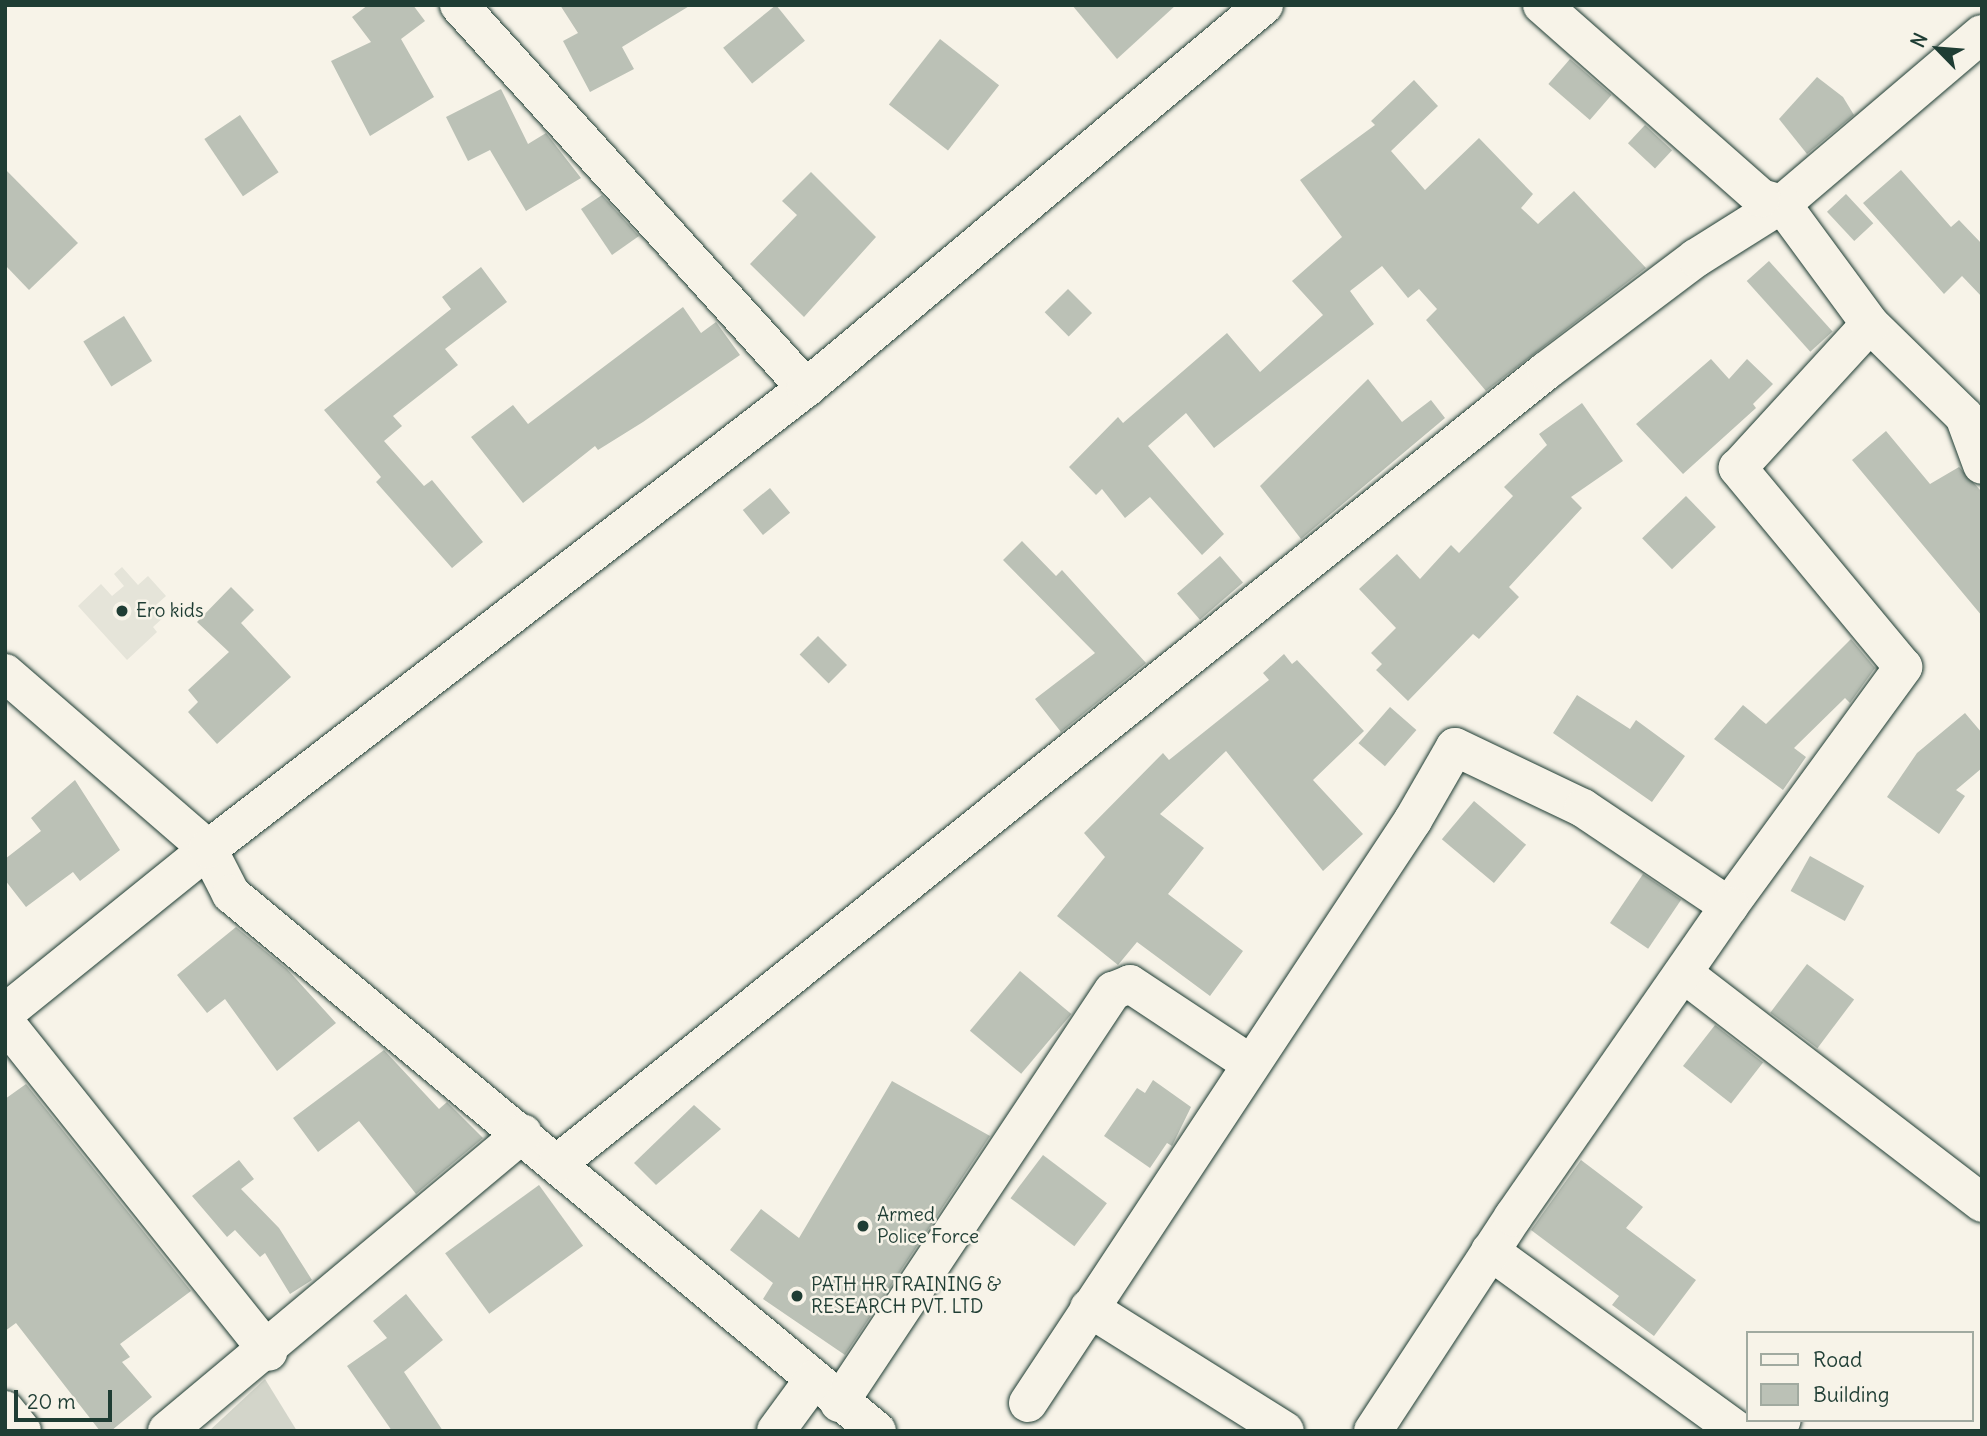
<!DOCTYPE html>
<html>
<head>
<meta charset="utf-8">
<style>
	body { margin:0 }
	#map { position:relative; width:1987px; height:1436px; overflow:hidden; background:#f7f3e8; font-family:Delius,sans-serif }
	div>[style] { position:absolute }
	.built>* { inset:0; background:#e5e4d9 }
	.green>* { inset:0; background:#d3d5ca }
	.building>* { inset:0; background:#bbc1b6; transform-origin:0 0 }
	.roads { filter:drop-shadow(0 0 2px #1f3d34) drop-shadow(0 0 2px #1f3d34) }
	.minor>* { height:38px; margin:-19px; padding:0 19px; transform-origin:19px; border-radius:19px; background:#f7f3e8 }
	.dots>* { width:19px; height:19px; translate:-50% -50%; box-sizing:border-box; border:4px solid #f7f3e8; border-radius:50% }
	span { translate:-50% -50%; white-space:nowrap; text-align:center; line-height:1.15; -webkit-text-stroke:5px #f7f3e8; paint-order:stroke }
	.poi-label { font-size:19px; color:#1f3d34 }
	.left { translate:0 -50%; text-align:left }
	.frame { position:absolute; inset:0; border:7px solid #1f3d34; pointer-events:none }
	.legend { position:absolute; left:1746px; top:1331px; width:228px; height:91px; box-sizing:border-box; background:#f7f3e8; border:2px solid #a1aaa0; margin:0; padding:9px 12px; list-style:none; font-size:21px; color:#1f3d34 }
	.legend li { display:flex; align-items:center; gap:14px; height:35px }
	.legend b { width:35px; border:2px solid #a1aaa0 }
	.north { position:absolute; left:1903px; top:14px; width:70px; height:70px; -webkit-text-stroke:5px #f7f3e8; paint-order:stroke; rotate:295deg; font-size:19px; font-weight:700; line-height:28px; text-align:center; color:#1f3d34 }
	.north::after { content:''; display:block; margin:auto; width:24px; height:32px; background:#1f3d34; clip-path:polygon(50% 0,100% 100%,50% 72%,0 100%) }
	.scale { position:absolute; left:14px; top:1390px; width:98px; height:32px; box-sizing:border-box; border:4px solid #1f3d34; border-top:0; padding-left:9px; font-size:21px; line-height:24px; white-space:nowrap; color:#1f3d34; -webkit-text-stroke:5px #f7f3e8; paint-order:stroke }
</style>
</head>
<body>
<div id="map">
	<div class="built">
		<div style="clip-path:polygon(122px 567px,138px 585px,148px 576px,166px 596px,156px 605px,165px 616px,153px 627px,157px 632px,127px 660px,78px 606px,101px 584px,112px 596px,124px 586px,114px 574px)"></div>
	</div>
	<div class="green">
		<div style="clip-path:polygon(265px 1379px,297px 1431px,209px 1431px)"></div>
	</div>
	<div class="building">
		<div style="clip-path:polygon(368px 5px,413px 5px,425px 21px,401px 39px,434px 97px,370px 136px,331px 61px,371px 42px,352px 17px)"></div>
		<div style="clip-path:polygon(560px 5px,691px 5px,622px 47px,634px 69px,590px 92px,563px 41px,578px 33px)"></div>
		<div style="left:776px;top:5px;width:46px;height:68px;rotate:51deg"></div>
		<div style="clip-path:polygon(1072px 5px,1176px 5px,1117px 59px)"></div>
		<div style="left:940px;top:39px;width:75px;height:83px;rotate:38deg"></div>
		<div style="left:1570px;top:59px;width:55px;height:33px;rotate:41deg"></div>
		<div style="clip-path:polygon(1817px 77px,1843px 97px,1854px 115px,1807px 154px,1779px 119px)"></div>
		<div style="clip-path:polygon(1414px 80px,1438px 106px,1391px 151px,1425px 190px,1479px 138px,1533px 194px,1521px 208px,1538px 224px,1574px 191px,1646px 268px,1486px 391px,1426px 320px,1437px 309px,1419px 289px,1408px 298px,1382px 266px,1350px 291px,1374px 324px,1214px 448px,1186px 413px,1148px 446px,1224px 534px,1202px 555px,1150px 497px,1125px 518px,1102px 489px,1096px 495px,1069px 467px,1118px 417px,1123px 423px,1227px 333px,1260px 372px,1323px 315px,1292px 281px,1342px 237px,1300px 180px,1375px 125px,1371px 121px)"></div>
		<div style="clip-path:polygon(501px 89px,528px 144px,546px 133px,581px 178px,526px 211px,490px 150px,468px 161px,446px 117px)"></div>
		<div style="left:240px;top:115px;width:69px;height:43px;rotate:56deg"></div>
		<div style="left:1645px;top:125px;width:37px;height:25px;rotate:43deg"></div>
		<div style="clip-path:polygon(5px 169px,78px 243px,29px 290px,5px 265px)"></div>
		<div style="clip-path:polygon(1901px 170px,1951px 227px,1959px 220px,1982px 244px,1982px 297px,1962px 276px,1944px 294px,1863px 203px)"></div>
		<div style="clip-path:polygon(811px 172px,876px 237px,804px 317px,750px 264px,797px 215px,782px 201px)"></div>
		<div style="left:1846px;top:194px;width:40px;height:26px;rotate:47deg"></div>
		<div style="clip-path:polygon(602px 195px,639px 236px,612px 255px,581px 209px)"></div>
		<div style="left:1769px;top:261px;width:95px;height:30px;rotate:48deg"></div>
		<div style="clip-path:polygon(481px 267px,507px 302px,445px 349px,458px 365px,393px 416px,402px 426px,384px 441px,424px 486px,432px 480px,483px 542px,452px 568px,376px 482px,381px 477px,324px 410px,451px 309px,442px 297px)"></div>
		<div style="left:1068px;top:289px;width:34px;height:33px;rotate:45deg"></div>
		<div style="clip-path:polygon(683px 307px,701px 333px,716px 322px,740px 355px,643px 422px,598px 450px,595px 446px,523px 503px,471px 437px,513px 405px,528px 424px)"></div>
		<div style="left:124px;top:316px;width:53px;height:48px;rotate:58deg"></div>
		<div style="clip-path:polygon(1711px 359px,1729px 379px,1747px 359px,1773px 384px,1753px 404px,1756px 408px,1683px 474px,1636px 424px)"></div>
		<div style="clip-path:polygon(1368px 379px,1402px 422px,1431px 400px,1445px 418px,1301px 539px,1260px 486px)"></div>
		<div style="clip-path:polygon(1582px 403px,1623px 461px,1571px 497px,1582px 508px,1509px 587px,1519px 597px,1479px 639px,1473px 634px,1408px 701px,1376px 670px,1382px 664px,1371px 653px,1396px 628px,1359px 589px,1397px 554px,1420px 579px,1451px 545px,1459px 553px,1513px 496px,1504px 487px,1547px 445px,1539px 434px)"></div>
		<div style="clip-path:polygon(1886px 431px,1930px 484px,1959px 467px,1982px 492px,1982px 616px,1852px 460px)"></div>
		<div style="left:770px;top:488px;width:32px;height:35px;rotate:51deg"></div>
		<div style="left:1686px;top:496px;width:43px;height:61px;rotate:46deg"></div>
		<div style="clip-path:polygon(1022px 541px,1056px 576px,1062px 570px,1146px 663px,1061px 732px,1035px 699px,1095px 653px,1003px 560px)"></div>
		<div style="left:1220px;top:556px;width:35px;height:57px;rotate:49deg"></div>
		<div style="clip-path:polygon(231px 587px,254px 610px,241px 623px,291px 677px,217px 744px,188px 712px,198px 702px,188px 690px,229px 652px,197px 622px)"></div>
		<div style="left:818px;top:636px;width:41px;height:26px;rotate:45deg"></div>
		<div style="clip-path:polygon(1851px 639px,1875px 668px,1850px 703px,1845px 698px,1794px 748px,1806px 757px,1783px 790px,1714px 739px,1743px 705px,1766px 724px)"></div>
		<div style="clip-path:polygon(1284px 654px,1292px 664px,1297px 660px,1364px 731px,1313px 780px,1363px 834px,1323px 871px,1226px 751px,1160px 814px,1204px 848px,1168px 894px,1243px 951px,1210px 996px,1137px 942px,1118px 965px,1057px 916px,1105px 857px,1084px 833px,1163px 753px,1169px 760px,1269px 680px,1263px 673px)"></div>
		<div style="clip-path:polygon(1577px 695px,1630px 729px,1636px 720px,1685px 756px,1652px 802px,1553px 733px)"></div>
		<div style="left:1390px;top:707px;width:35px;height:48px;rotate:41deg"></div>
		<div style="clip-path:polygon(1965px 713px,1982px 733px,1982px 768px,1956px 790px,1965px 796px,1939px 834px,1887px 797px,1917px 753px)"></div>
		<div style="clip-path:polygon(75px 780px,120px 850px,80px 881px,73px 872px,26px 907px,5px 880px,5px 859px,41px 831px,31px 818px)"></div>
		<div style="left:1474px;top:801px;width:68px;height:50px;rotate:40deg"></div>
		<div style="left:1810px;top:856px;width:62px;height:40px;rotate:29deg"></div>
		<div style="left:1643px;top:874px;width:46px;height:59px;rotate:34deg"></div>
		<div style="clip-path:polygon(236px 927px,287px 969px,336px 1023px,277px 1071px,225px 999px,207px 1013px,177px 975px)"></div>
		<div style="left:1807px;top:964px;width:59px;height:61px;rotate:37deg"></div>
		<div style="left:1020px;top:971px;width:67px;height:78px;rotate:40deg"></div>
		<div style="left:1715px;top:1025px;width:61px;height:52px;rotate:38deg"></div>
		<div style="clip-path:polygon(384px 1050px,439px 1109px,447px 1102px,483px 1138px,416px 1194px,359px 1121px,318px 1152px,293px 1118px)"></div>
		<div style="clip-path:polygon(1153px 1080px,1191px 1107px,1172px 1146px,1167px 1143px,1150px 1168px,1104px 1136px,1137px 1088px,1145px 1093px)"></div>
		<div style="clip-path:polygon(892px 1081px,990px 1136px,845px 1355px,763px 1299px,773px 1283px,730px 1250px,761px 1209px,799px 1238px)"></div>
		<div style="clip-path:polygon(26px 1084px,191px 1291px,120px 1344px,130px 1357px,122px 1362px,152px 1397px,111px 1431px,100px 1431px,16px 1323px,5px 1331px,5px 1099px)"></div>
		<div style="clip-path:polygon(694px 1105px,721px 1129px,656px 1185px,634px 1163px)"></div>
		<div style="left:1043px;top:1155px;width:80px;height:54px;rotate:37deg"></div>
		<div style="clip-path:polygon(239px 1160px,254px 1179px,241px 1189px,279px 1228px,312px 1280px,290px 1294px,265px 1253px,260px 1257px,235px 1230px,227px 1237px,192px 1196px)"></div>
		<div style="clip-path:polygon(1581px 1160px,1643px 1207px,1626px 1228px,1696px 1280px,1654px 1336px,1612px 1305px,1619px 1296px,1531px 1230px)"></div>
		<div style="left:539px;top:1185px;width:75px;height:116px;rotate:54deg"></div>
		<div style="clip-path:polygon(406px 1294px,443px 1340px,404px 1372px,443px 1431px,392px 1431px,347px 1366px,387px 1338px,373px 1321px)"></div>
	</div>
	<div class="roads">
		<div class="minor">
			<div style="left:459px;top:5px;width:517px;rotate:47.82deg"></div>
			<div style="left:1870px;top:324px;width:132px;rotate:44.4deg"></div>
			<div style="left:1964px;top:416px;width:52px;rotate:69.8deg"></div>
			<div style="left:5px;top:673px;width:269px;rotate:40.9deg"></div>
			<div style="left:208px;top:849px;width:51px;rotate:62.9deg"></div>
			<div style="left:231px;top:894px;width:840px;rotate:39.74deg"></div>
			<div style="left:1684px;top:974px;width:376px;rotate:37.5deg"></div>
			<div style="left:5px;top:1013px;width:261px;rotate:-38.9deg"></div>
			<div style="left:208px;top:849px;width:755px;rotate:-37.63deg"></div>
			<div style="left:806px;top:388px;width:597px;rotate:-39.9deg"></div>
			<div style="left:5px;top:1022px;width:422px;rotate:51.4deg"></div>
			<div style="left:558px;top:1163px;width:1266px;rotate:-38.72deg"></div>
			<div style="left:1546px;top:371px;width:188px;rotate:-37deg"></div>
			<div style="left:1696px;top:258px;width:102px;rotate:-32.1deg"></div>
			<div style="left:1782px;top:204px;width:262px;rotate:-40.4deg"></div>
			<div style="left:1490px;top:1251px;width:306px;rotate:36deg"></div>
			<div style="left:1089px;top:1308px;width:231px;rotate:32.1deg"></div>
			<div style="left:839px;top:1403px;width:495px;rotate:-56.4deg"></div>
			<div style="left:1113px;top:991px;width:18px;rotate:-22deg"></div>
			<div style="left:1130px;top:984px;width:145px;rotate:33.5deg"></div>
			<div style="left:1028px;top:1403px;width:699px;rotate:-56.56deg"></div>
			<div style="left:1413px;top:820px;width:84px;rotate:-60.1deg"></div>
			<div style="left:1455px;top:747px;width:142px;rotate:25.5deg"></div>
			<div style="left:1583px;top:808px;width:176px;rotate:33.9deg"></div>
			<div style="left:1729px;top:906px;width:296px;rotate:-53.9deg"></div>
			<div style="left:1903px;top:667px;width:259px;rotate:-129.7deg"></div>
			<div style="left:1738px;top:468px;width:195px;rotate:-47.5deg"></div>
			<div style="left:1870px;top:324px;width:149px;rotate:-126.3deg"></div>
			<div style="left:1782px;top:204px;width:22px;rotate:-164deg"></div>
			<div style="left:1761px;top:198px;width:292px;rotate:-138.6deg"></div>
			<div style="left:5px;top:1410px;width:27px;rotate:51deg"></div>
			<div style="left:167px;top:1431px;width:464px;rotate:-39.9deg"></div>
			<div style="left:776px;top:1431px;width:64px;rotate:-53.8deg"></div>
			<div style="left:1373px;top:1431px;width:256px;rotate:-56.8deg"></div>
			<div style="left:1513px;top:1217px;width:379px;rotate:-55.2deg"></div>
			<div style="left:1770px;top:1431px;width:16px;rotate:-43deg"></div>
		</div>
	</div>
	<div class="dots">
		<div style="left:122px;top:611px;background:#1f3d34"></div>
		<div style="left:863px;top:1226px;background:#1f3d34"></div>
		<div style="left:797px;top:1296px;background:#1f3d34"></div>
	</div>
	<div class="poi-label">
		<span class="left" style="left:136px;top:611px">Ero kids</span>
		<span class="left" style="left:877px;top:1226px">Armed<br>Police Force</span>
		<span class="left" style="left:811px;top:1296px">PATH HR TRAINING &amp;<br>RESEARCH PVT. LTD</span>
	</div>
	<div class="frame"></div>
	<ul class="legend">
	<li><b style="height:9px;background:#f7f3e8"></b>Road</li>
	<li><b style="height:19px;background:#bbc1b6"></b>Building</li>
	</ul>
	<div class="north">N</div>
	<div class="scale">20 m</div>
</div>
</body>
</html>
